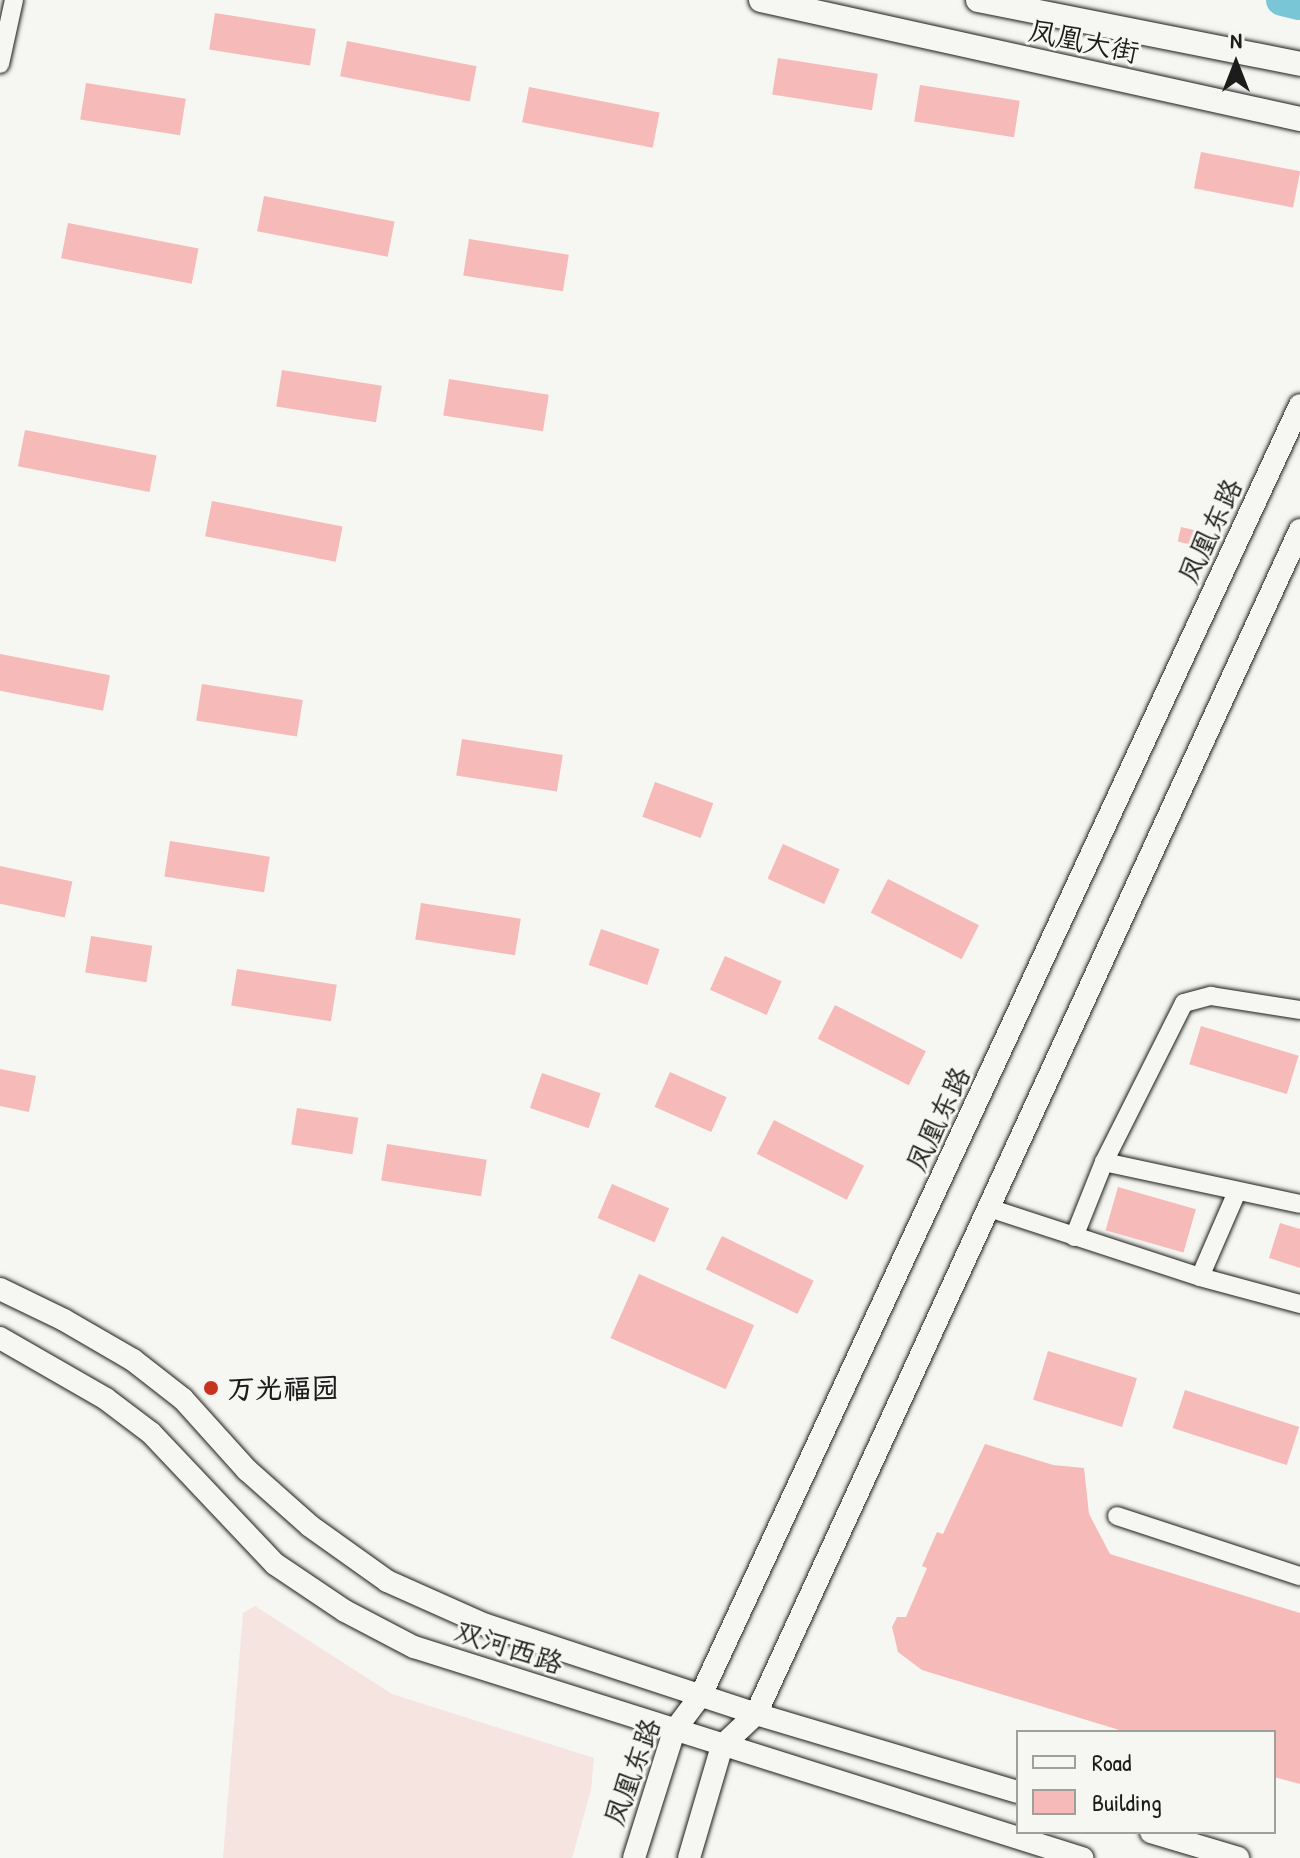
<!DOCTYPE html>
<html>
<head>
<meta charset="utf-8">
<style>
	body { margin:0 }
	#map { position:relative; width:1300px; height:1858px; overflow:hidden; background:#f6f6f2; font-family:"Patrick Hand","LXGW WenKai TC",sans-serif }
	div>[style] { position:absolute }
	.built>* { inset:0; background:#f6e4e1 }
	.river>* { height:32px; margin:-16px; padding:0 16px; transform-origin:16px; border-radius:16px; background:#78c6d6 }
	.building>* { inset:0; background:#f6bab8; transform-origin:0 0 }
	.roads { filter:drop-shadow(0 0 2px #1c1c1c) drop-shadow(0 0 2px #1c1c1c) }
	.minor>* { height:18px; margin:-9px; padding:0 9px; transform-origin:9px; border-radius:9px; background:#f6f6f2 }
	.tertiary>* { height:22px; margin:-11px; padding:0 11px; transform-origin:11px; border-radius:11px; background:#f6f6f2 }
	.secondary>* { height:24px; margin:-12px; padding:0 12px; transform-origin:12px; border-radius:12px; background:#f6f6f2 }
	.dots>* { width:22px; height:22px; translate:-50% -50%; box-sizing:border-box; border:4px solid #f6f6f2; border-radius:50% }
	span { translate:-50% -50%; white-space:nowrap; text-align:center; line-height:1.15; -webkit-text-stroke:6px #f6f6f2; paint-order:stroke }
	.street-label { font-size:28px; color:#1c1c1c }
	.poi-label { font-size:28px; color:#1c1c1c; font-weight:700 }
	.left { translate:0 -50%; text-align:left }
	.legend { position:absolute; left:1016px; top:1730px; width:260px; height:104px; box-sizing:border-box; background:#f6f6f2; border:2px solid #9f9f9c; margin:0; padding:10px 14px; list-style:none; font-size:24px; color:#1c1c1c }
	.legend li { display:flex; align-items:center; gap:16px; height:40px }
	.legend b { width:40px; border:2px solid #9f9f9c }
	.north { position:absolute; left:1196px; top:24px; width:80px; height:80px; -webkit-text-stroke:6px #f6f6f2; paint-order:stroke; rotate:0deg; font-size:22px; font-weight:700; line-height:32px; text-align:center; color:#1c1c1c }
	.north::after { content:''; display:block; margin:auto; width:28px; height:36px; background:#1c1c1c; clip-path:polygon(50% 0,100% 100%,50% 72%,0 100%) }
</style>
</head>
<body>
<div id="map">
	<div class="built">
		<div style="clip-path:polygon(255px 1606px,392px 1694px,594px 1758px,591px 1790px,572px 1858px,223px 1858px,243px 1613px)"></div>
	</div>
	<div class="river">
		<div style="left:1282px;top:0;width:18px;rotate:13deg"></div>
	</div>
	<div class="building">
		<div style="left:215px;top:13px;width:102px;height:37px;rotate:9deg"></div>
		<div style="left:347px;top:41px;width:132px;height:36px;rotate:11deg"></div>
		<div style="left:778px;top:58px;width:101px;height:37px;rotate:9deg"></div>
		<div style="left:86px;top:83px;width:101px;height:37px;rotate:9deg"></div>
		<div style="left:920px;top:85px;width:101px;height:37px;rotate:9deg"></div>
		<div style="left:529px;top:87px;width:133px;height:36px;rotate:11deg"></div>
		<div style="left:1201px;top:152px;width:101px;height:37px;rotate:11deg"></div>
		<div style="left:264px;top:196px;width:133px;height:36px;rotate:11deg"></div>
		<div style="left:68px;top:223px;width:133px;height:36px;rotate:11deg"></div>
		<div style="left:469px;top:239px;width:101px;height:37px;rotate:9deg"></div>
		<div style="left:282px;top:370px;width:101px;height:37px;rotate:9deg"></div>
		<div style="left:449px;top:379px;width:101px;height:37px;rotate:9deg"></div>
		<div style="left:25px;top:430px;width:134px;height:37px;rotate:11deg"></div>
		<div style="left:212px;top:501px;width:133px;height:36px;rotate:11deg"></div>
		<div style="left:1181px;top:527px;width:37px;height:15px;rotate:13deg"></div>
		<div style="left:0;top:654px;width:112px;height:36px;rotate:11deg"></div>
		<div style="left:202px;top:684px;width:102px;height:37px;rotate:9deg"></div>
		<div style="left:462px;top:739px;width:102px;height:37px;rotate:9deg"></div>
		<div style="left:655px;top:782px;width:62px;height:37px;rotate:20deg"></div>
		<div style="left:170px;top:841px;width:101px;height:36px;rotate:9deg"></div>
		<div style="left:783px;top:844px;width:62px;height:38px;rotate:24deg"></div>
		<div style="left:0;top:866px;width:74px;height:37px;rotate:12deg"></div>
		<div style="left:888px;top:879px;width:102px;height:38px;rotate:27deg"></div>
		<div style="left:421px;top:903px;width:101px;height:37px;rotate:9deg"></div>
		<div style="left:601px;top:929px;width:62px;height:38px;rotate:19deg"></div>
		<div style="left:91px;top:936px;width:62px;height:37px;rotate:9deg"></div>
		<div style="left:725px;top:956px;width:62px;height:37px;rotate:24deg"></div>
		<div style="left:237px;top:969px;width:101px;height:37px;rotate:9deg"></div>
		<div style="left:835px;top:1005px;width:102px;height:38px;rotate:27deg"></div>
		<div style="left:1201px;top:1026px;width:102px;height:40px;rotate:17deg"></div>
		<div style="clip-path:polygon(0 1069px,36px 1076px,29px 1112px,0 1106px)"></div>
		<div style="left:670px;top:1072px;width:62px;height:38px;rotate:24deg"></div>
		<div style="left:542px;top:1073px;width:62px;height:37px;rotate:19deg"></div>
		<div style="left:297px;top:1108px;width:62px;height:37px;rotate:9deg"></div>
		<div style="left:774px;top:1120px;width:101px;height:38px;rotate:27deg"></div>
		<div style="left:387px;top:1144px;width:101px;height:37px;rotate:9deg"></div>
		<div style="left:612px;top:1184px;width:62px;height:37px;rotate:23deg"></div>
		<div style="left:1118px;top:1187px;width:81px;height:45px;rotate:16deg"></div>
		<div style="clip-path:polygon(1280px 1223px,1300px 1229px,1300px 1268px,1269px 1258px)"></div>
		<div style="left:722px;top:1236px;width:102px;height:37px;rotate:26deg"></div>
		<div style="left:639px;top:1274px;width:126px;height:70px;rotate:24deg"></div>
		<div style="left:1048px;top:1351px;width:93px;height:51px;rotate:17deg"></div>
		<div style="left:1185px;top:1390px;width:120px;height:40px;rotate:18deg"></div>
		<div style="clip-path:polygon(985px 1444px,1053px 1465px,1084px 1468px,1089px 1514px,1110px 1554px,1300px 1613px,1300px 1784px,1274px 1777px,1274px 1732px,1126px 1732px,922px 1670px,898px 1652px,892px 1627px,897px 1617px,906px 1617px,927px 1568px,922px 1566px,937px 1532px,943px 1534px)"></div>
	</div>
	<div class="roads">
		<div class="minor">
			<div style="left:0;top:64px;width:66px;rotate:-77.7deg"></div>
			<div style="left:1104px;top:1162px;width:200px;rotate:12.1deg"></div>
			<div style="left:989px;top:1208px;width:222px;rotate:18.1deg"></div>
			<div style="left:1200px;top:1277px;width:104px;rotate:15.1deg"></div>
			<div style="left:1074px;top:1237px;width:81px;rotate:-68.2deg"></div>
			<div style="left:1104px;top:1162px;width:178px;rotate:-63.3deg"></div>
			<div style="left:1184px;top:1003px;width:28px;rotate:-15deg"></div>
			<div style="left:1211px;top:996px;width:90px;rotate:8.9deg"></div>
			<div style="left:1200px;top:1277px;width:93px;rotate:-66.5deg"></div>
			<div style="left:1117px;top:1516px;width:193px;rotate:18.2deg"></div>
		</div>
		<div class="tertiary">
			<div style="left:0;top:1289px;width:71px;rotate:25.8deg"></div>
			<div style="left:64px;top:1320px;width:80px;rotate:30.1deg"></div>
			<div style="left:133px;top:1360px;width:63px;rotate:38deg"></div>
			<div style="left:183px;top:1399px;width:96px;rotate:48deg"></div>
			<div style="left:247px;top:1470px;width:84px;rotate:41.6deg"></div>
			<div style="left:310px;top:1526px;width:95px;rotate:35.5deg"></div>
			<div style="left:387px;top:1581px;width:108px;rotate:24deg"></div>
			<div style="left:486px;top:1625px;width:284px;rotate:18.2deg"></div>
			<div style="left:756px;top:1714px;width:273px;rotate:16.6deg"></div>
			<div style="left:0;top:1338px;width:122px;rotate:29.9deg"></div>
			<div style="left:106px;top:1399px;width:56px;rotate:37.1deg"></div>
			<div style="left:151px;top:1433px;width:180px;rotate:46.6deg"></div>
			<div style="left:275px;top:1564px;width:84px;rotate:33.9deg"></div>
			<div style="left:345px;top:1611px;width:78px;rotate:27.6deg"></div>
			<div style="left:414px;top:1647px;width:701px;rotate:17.53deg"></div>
			<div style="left:1151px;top:1832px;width:91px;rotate:16.6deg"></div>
			<div style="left:634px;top:1858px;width:133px;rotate:-72.5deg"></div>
			<div style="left:674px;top:1731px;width:45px;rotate:-53.1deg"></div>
			<div style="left:701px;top:1695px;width:1422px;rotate:-65.09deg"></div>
			<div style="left:689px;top:1858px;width:117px;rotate:-73.6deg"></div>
			<div style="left:722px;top:1746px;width:47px;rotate:-43.3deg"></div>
			<div style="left:756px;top:1714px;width:1303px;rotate:-65.32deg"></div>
		</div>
		<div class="secondary">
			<div style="left:761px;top:0;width:552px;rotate:12.45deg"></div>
			<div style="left:978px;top:0;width:328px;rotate:11.2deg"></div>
		</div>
	</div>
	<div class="dots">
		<div style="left:211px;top:1388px;background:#c8321e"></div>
	</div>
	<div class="street-label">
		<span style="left:1084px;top:41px;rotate:12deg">凤凰大街</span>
		<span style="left:1210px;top:531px;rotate:-65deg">凤凰东路</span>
		<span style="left:938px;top:1119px;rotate:-65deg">凤凰东路</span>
		<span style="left:509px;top:1647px;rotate:18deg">双河西路</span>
		<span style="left:632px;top:1772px;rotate:-70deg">凤凰东路</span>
	</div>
	<div class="poi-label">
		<span class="left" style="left:227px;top:1388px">万光福园</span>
	</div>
	<ul class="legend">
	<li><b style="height:10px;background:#f6f6f2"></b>Road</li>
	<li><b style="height:22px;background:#f6bab8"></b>Building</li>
	</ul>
	<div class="north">N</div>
</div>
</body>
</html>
